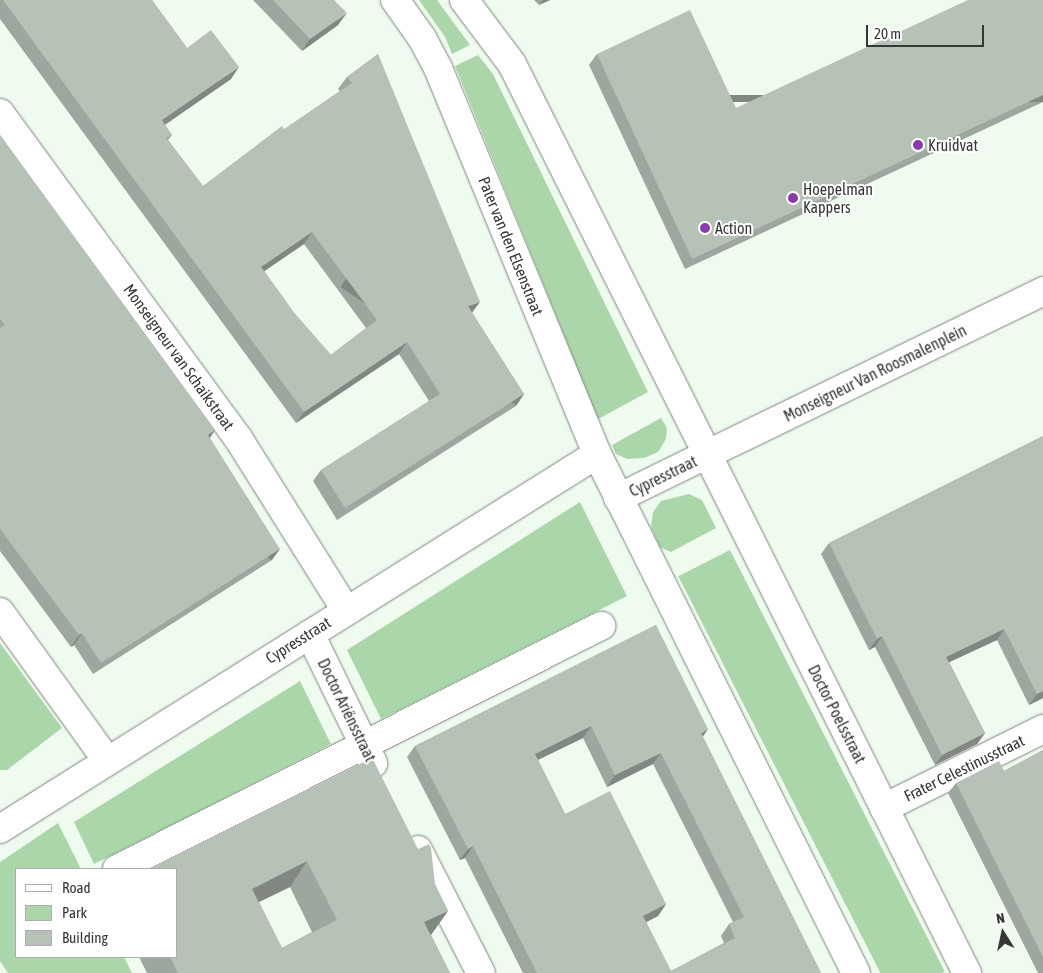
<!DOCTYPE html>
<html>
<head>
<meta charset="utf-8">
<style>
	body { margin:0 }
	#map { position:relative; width:1043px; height:973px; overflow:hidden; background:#f0fbf0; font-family:"Asap Condensed",sans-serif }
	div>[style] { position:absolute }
	.green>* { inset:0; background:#abd6aa; transform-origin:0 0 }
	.roads { filter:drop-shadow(0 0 1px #7d867c) drop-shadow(0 0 1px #7d867c) }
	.minor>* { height:28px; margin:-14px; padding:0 14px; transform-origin:14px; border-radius:14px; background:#fff }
	.tertiary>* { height:28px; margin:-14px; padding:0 14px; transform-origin:14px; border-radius:14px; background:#fff }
	.wall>* { inset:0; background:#9da79d }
	.shaded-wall>* { inset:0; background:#808880; transform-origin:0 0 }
	.building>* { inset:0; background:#b7c2b7 }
	.dots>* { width:14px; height:14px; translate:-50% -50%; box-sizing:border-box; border:2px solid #fff; border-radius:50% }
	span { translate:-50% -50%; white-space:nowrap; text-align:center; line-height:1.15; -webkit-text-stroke:4px #fff; paint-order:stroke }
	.poi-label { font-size:16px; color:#333833 }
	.left { translate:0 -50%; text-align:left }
	.street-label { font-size:16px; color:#333833 }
	.legend { position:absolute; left:15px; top:868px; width:162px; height:90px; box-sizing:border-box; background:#fff; border:1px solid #adafad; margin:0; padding:6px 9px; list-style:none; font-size:15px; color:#333833 }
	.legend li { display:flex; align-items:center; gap:10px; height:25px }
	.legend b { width:25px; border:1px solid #adafad }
	.north { position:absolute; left:978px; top:908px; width:50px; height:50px; -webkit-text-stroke:4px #fff; paint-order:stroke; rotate:350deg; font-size:14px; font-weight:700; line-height:20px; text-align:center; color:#333833 }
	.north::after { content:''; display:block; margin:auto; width:18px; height:22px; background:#333833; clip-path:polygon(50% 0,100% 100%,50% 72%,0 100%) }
	.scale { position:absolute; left:866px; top:25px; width:118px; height:22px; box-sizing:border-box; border:2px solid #333833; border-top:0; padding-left:6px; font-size:15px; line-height:18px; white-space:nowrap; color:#333833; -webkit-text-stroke:4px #fff; paint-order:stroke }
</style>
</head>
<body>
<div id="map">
	<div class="green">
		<div style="clip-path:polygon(419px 0,437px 0,470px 45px,452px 54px,445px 37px)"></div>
		<div style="clip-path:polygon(478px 55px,493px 74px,648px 392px,598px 419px,455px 66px)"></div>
		<div style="clip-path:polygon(661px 418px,667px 428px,666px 439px,658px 452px,644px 458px,627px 459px,616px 454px,612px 445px)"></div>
		<div style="clip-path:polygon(689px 494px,702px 500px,716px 528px,671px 552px,666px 550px,660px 547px,651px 527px,653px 512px,661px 501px)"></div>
		<div style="clip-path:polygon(580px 502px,627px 596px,381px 719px,347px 650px)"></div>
		<div style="left:730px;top:550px;width:473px;height:58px;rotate:63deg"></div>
		<div style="clip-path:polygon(0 643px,62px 728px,7px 770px,0 770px)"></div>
		<div style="clip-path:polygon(300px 681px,331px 744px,94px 864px,74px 822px)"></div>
		<div style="clip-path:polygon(58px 823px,81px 869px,16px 869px,16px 957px,124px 957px,132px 973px,8px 973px,0 961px,0 862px)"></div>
	</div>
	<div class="roads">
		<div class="minor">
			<div style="left:395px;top:0;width:47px;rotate:54.6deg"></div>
			<div style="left:422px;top:38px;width:34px;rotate:62deg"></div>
			<div style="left:438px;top:68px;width:417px;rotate:67.6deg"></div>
			<div style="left:597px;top:454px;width:580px;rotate:63.48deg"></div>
			<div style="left:0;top:113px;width:403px;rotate:53.8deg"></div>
			<div style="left:238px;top:438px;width:203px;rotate:57.9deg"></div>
			<div style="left:618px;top:498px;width:100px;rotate:-26.1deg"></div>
			<div style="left:0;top:612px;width:181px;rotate:54.2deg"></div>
			<div style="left:310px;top:634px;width:144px;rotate:64deg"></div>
			<div style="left:884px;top:808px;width:178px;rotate:-26.4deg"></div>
			<div style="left:0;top:829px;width:705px;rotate:-32.13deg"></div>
			<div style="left:418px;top:850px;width:138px;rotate:62.9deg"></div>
			<div style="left:117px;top:869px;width:542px;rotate:-26.66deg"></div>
		</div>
		<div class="tertiary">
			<div style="left:464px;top:0;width:80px;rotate:53.1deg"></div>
			<div style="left:512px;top:64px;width:1017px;rotate:63.41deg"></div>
			<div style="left:708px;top:454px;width:373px;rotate:-25.9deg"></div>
		</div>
	</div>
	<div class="wall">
		<div style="clip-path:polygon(evenodd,0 0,152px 0,187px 48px,231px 79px,165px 125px,172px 135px,168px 140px,203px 186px,340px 91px,338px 89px,347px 77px,378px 54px,472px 313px,524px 394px,516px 406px,337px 520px,313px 481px,321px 470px,429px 401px,399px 354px,296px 423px,0 19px,0 0,304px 244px,366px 328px,331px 355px,295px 314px,264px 271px,304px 244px)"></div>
		<div style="clip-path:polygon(253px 0,334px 0,338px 25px,302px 51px)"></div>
		<div style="clip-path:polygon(534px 0,550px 0,539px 5px)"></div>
		<div style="clip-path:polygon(1043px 0,1043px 102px,685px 269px,589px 65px,597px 54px,736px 108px)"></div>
		<div style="clip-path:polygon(0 135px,215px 430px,210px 438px,272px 560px,93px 674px,74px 645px,71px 647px,0 551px)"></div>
		<div style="clip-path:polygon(1043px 436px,1043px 698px,1029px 705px,997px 640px,949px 662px,985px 733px,977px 744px,935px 765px,875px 647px,869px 650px,821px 554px,829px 543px)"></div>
		<div style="clip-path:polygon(evenodd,656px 625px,703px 737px,821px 973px,523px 973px,465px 858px,460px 860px,407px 757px,415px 746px,656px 625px,583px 738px,607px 787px,653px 764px,733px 922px,729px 924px,721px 936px,724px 943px,671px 971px,646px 922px,658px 916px,666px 904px,565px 814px,538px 760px,583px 738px)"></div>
		<div style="clip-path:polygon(1043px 750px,1043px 973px,1038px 973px,948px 793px,956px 783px,1004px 771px)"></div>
		<div style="clip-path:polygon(evenodd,372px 758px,448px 911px,431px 935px,450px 973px,147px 973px,139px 957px,176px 957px,372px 758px,290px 887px,312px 932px,282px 948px,259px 902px,290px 887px)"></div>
	</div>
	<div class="shaded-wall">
		<div style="clip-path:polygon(543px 0,550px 0,539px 5px)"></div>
		<div style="clip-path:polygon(347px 13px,338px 25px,302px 51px,310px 39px)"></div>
		<div style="clip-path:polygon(239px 67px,231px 79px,154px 132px,162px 120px)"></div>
		<div style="left:1043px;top:95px;width:7px;height:387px;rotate:90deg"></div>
		<div style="clip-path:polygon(312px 232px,304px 244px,253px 279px,261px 267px)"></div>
		<div style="clip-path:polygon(480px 302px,471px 314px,468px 306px)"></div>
		<div style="clip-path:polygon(407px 342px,399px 354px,296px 423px,304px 412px)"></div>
		<div style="left:524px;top:394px;width:14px;height:212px;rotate:124deg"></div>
		<div style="clip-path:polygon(215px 430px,207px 441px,208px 435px)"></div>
		<div style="left:280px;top:549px;width:14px;height:212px;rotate:126deg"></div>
		<div style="clip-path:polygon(1004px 629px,997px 640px,939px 667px,946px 657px)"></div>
		<div style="clip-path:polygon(82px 633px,74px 645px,71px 647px,79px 635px)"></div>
		<div style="clip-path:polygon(882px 636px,875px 647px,869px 650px,877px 639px)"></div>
		<div style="clip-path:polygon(1043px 691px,1043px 698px,1029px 705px,1037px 694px)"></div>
		<div style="clip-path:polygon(591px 726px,583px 738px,527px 765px,535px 754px)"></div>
		<div style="clip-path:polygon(708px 729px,700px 741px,701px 733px)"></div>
		<div style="clip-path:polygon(985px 733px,977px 744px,935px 765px,942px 755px)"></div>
		<div style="clip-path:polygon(661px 753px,653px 764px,607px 787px,615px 775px)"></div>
		<div style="clip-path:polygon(473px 846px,465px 858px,460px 860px,468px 849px)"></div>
		<div style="clip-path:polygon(307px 861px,290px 887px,234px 914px,252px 889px)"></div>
		<div style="clip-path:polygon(666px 904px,658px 916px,635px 928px,643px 916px)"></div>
		<div style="clip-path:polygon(448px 911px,430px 936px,424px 922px)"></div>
	</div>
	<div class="building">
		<div style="clip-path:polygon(evenodd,3px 0,152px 0,187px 48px,211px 30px,239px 67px,162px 120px,172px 135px,166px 138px,203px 186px,282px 126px,284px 129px,352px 83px,347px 77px,378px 54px,480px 302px,468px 306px,524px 394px,345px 508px,321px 470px,440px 394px,407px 342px,304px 412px,3px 0,312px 232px,377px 320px,331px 355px,295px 314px,261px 267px,312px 232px)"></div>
		<div style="clip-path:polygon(273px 0,334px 0,347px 13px,310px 39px)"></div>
		<div style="clip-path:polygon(968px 0,1043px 0,1043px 95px,692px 259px,597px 54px,690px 10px,736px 108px)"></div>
		<div style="clip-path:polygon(0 135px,215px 430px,208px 435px,280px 549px,101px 663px,82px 633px,79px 635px,0 529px,0 328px,5px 325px,0 319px)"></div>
		<div style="clip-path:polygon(1043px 436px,1043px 691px,1037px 694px,1004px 629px,946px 657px,985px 733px,942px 755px,882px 636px,877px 639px,829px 543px)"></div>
		<div style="clip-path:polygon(evenodd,656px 625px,708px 729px,701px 733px,821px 973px,537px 973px,473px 846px,468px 849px,415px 746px,656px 625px,591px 726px,615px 775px,661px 753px,744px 917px,729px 924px,735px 938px,671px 971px,643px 916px,666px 904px,610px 791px,565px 814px,535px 754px,591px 726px)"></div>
		<div style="clip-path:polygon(1043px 750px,1043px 957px,956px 783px,999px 761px,1004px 771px)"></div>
		<div style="clip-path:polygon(evenodd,372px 758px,418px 849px,429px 844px,431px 848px,435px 884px,448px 911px,424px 922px,450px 973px,178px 973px,170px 957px,176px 957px,176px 869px,149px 869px,372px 758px,307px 861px,337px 920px,282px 948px,252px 889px,307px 861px)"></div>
	</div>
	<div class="dots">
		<div style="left:918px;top:145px;background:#893bac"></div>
		<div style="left:793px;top:198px;background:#893bac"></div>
		<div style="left:705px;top:228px;background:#893bac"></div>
	</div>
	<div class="poi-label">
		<span class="left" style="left:928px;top:145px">Kruidvat</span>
		<span class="left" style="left:803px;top:198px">Hoepelman<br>Kappers</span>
		<span class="left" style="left:715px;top:228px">Action</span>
	</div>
	<div class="street-label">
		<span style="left:511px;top:246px;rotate:68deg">Pater van den Elsenstraat</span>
		<span style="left:179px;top:357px;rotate:54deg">Monseigneur van Schaikstraat</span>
		<span style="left:875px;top:373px;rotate:-26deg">Monseigneur Van Roosmalenplein</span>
		<span style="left:663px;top:476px;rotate:-26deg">Cypresstraat</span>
		<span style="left:298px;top:640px;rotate:-32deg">Cypresstraat</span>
		<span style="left:347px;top:710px;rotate:64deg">Doctor Ariënsstraat</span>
		<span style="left:837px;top:714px;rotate:63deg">Doctor Poelsstraat</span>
		<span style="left:964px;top:768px;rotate:-26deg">Frater Celestinusstraat</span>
	</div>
	<ul class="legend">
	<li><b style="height:6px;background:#fff"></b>Road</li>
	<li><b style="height:14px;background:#abd6aa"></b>Park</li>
	<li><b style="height:14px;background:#b7c2b7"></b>Building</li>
	</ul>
	<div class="north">N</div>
	<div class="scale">20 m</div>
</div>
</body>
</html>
